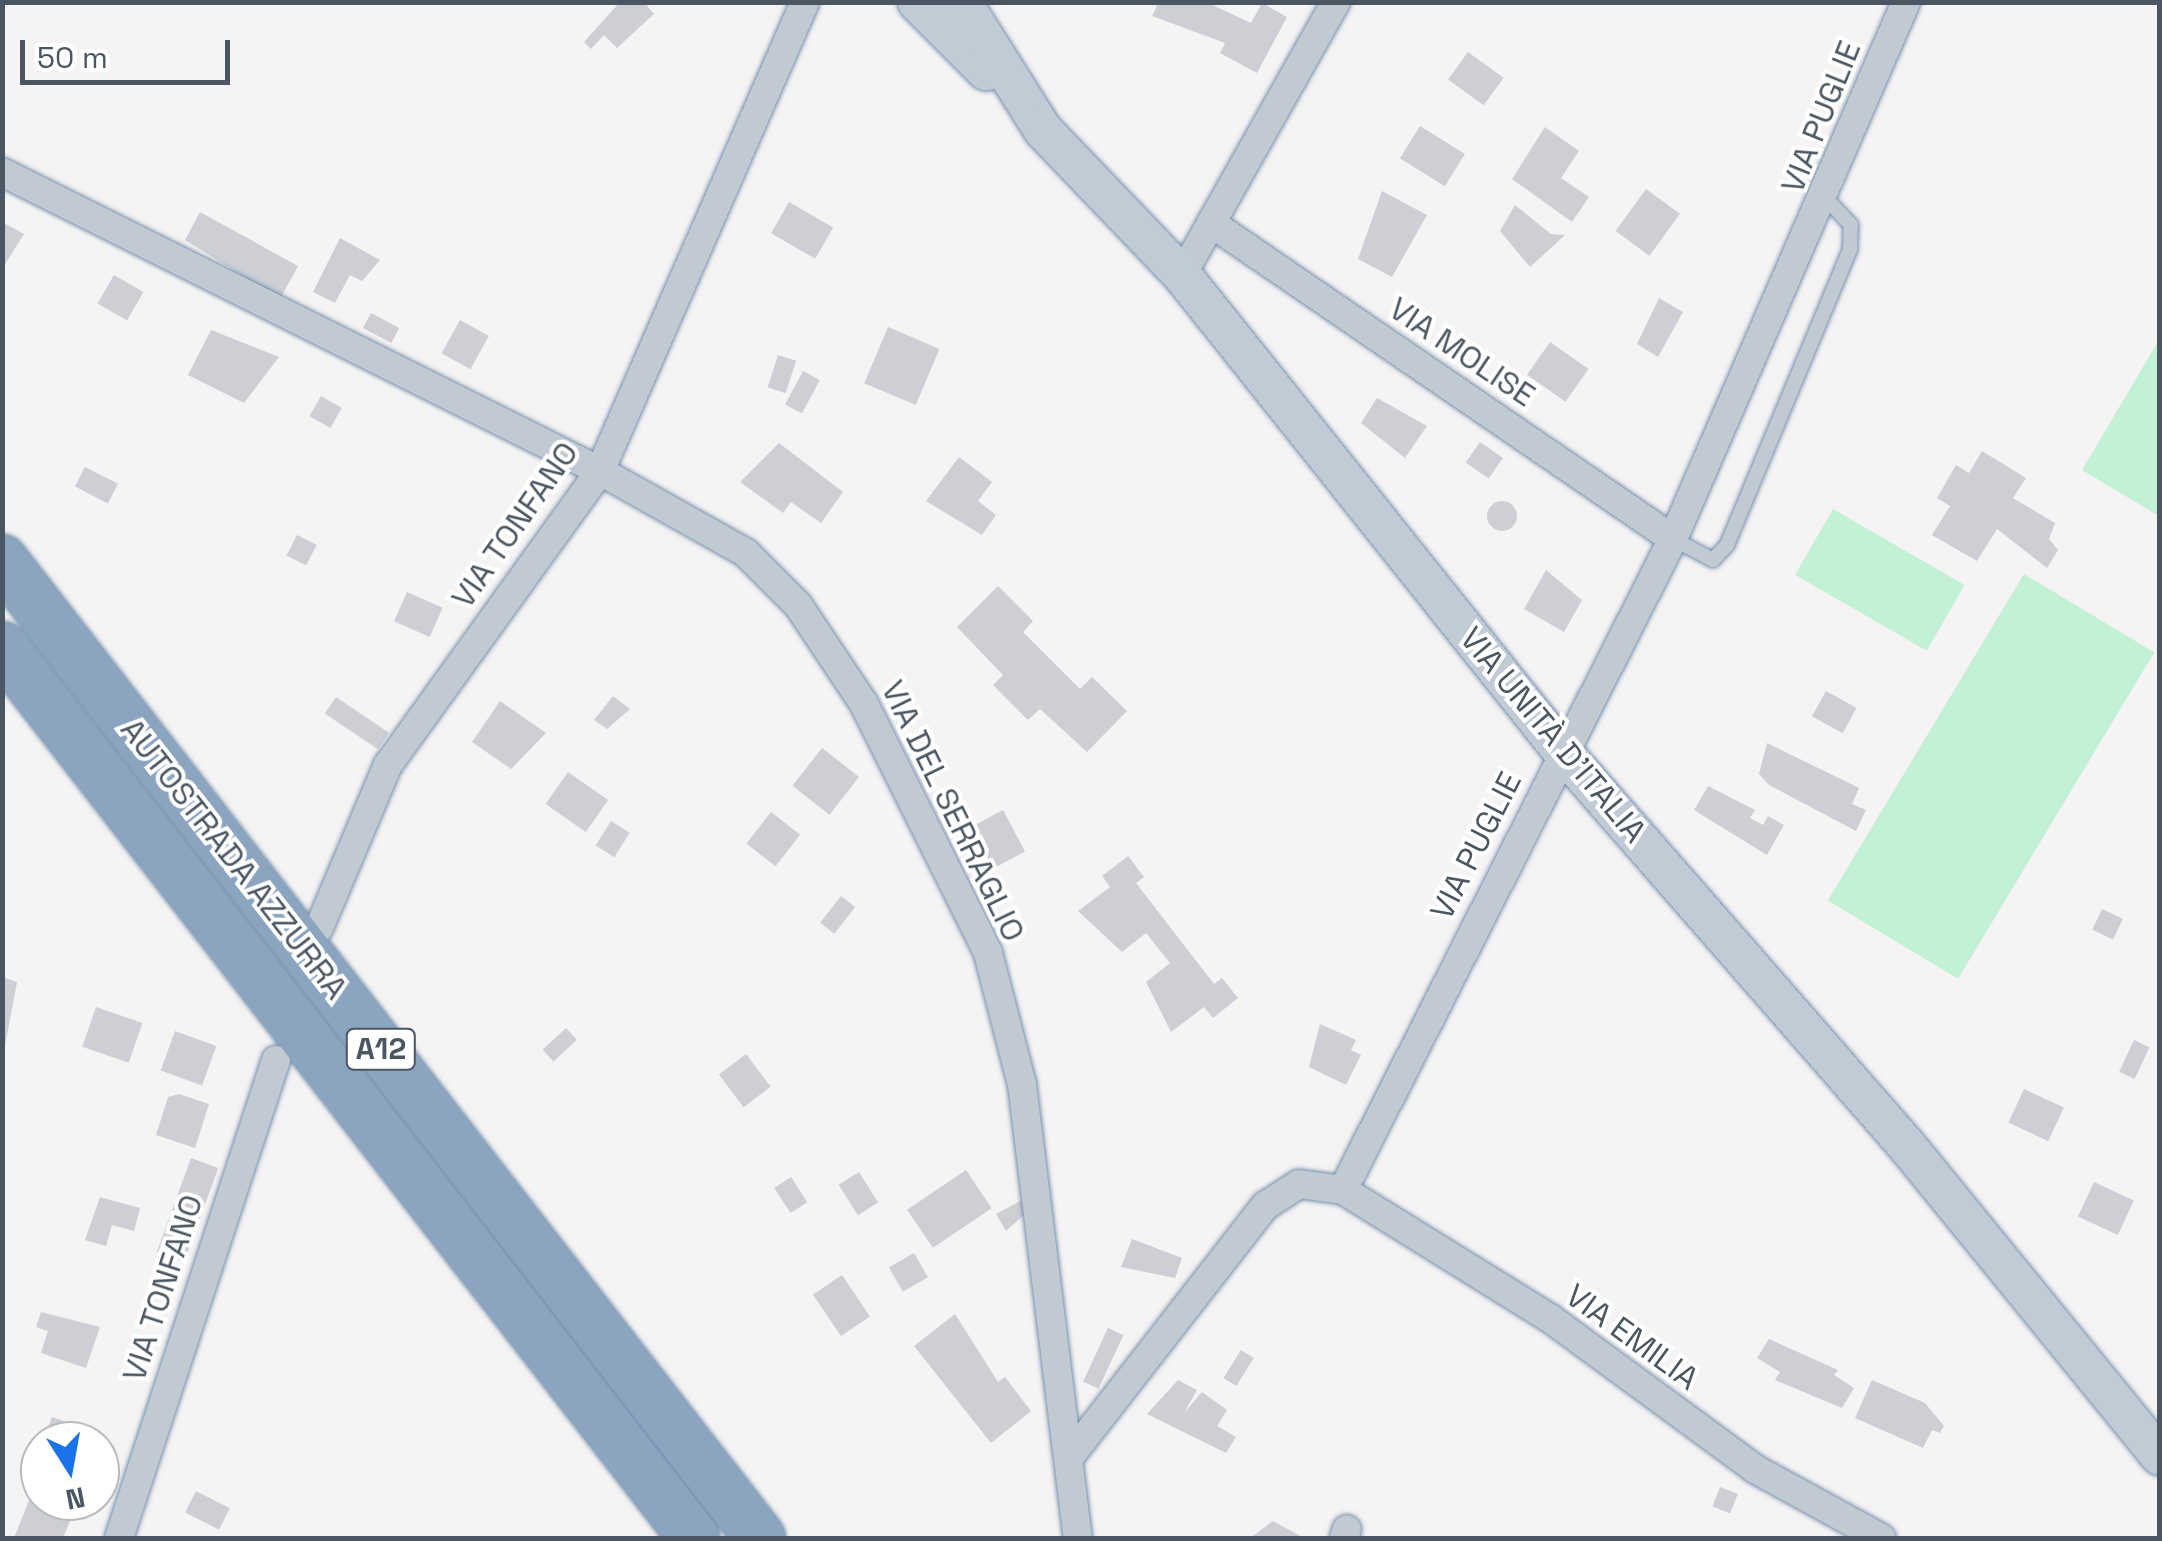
<!DOCTYPE html>
<html>
<head>
<meta charset="utf-8">
<style>
	body { margin:0 }
	#map { position:relative; width:2162px; height:1541px; overflow:hidden; background:#f5f3f3; font-family:"Space Grotesk",sans-serif }
	div>[style] { position:absolute }
	.green>* { inset:0; background:#c3f1d5; transform-origin:0 0 }
	.building>* { inset:0; background:#cdcfd5; transform-origin:0 0 }
	.round { border-radius:50% }
	.roads { filter:drop-shadow(0 0 2px #7690ad) drop-shadow(0 0 2px #7690ad) }
	.service>* { height:14px; margin:-7px; padding:0 7px; transform-origin:7px; border-radius:7px; background:#c1cad2 }
	.minor>* { height:28px; margin:-14px; padding:0 14px; transform-origin:14px; border-radius:14px; background:#c1cad2 }
	.secondary>* { height:38px; margin:-19px; padding:0 19px; transform-origin:19px; border-radius:19px; background:#c1cbd6 }
	.motorway>* { height:50px; margin:-25px; padding:0 25px; transform-origin:25px; border-radius:25px; background:#8ba5c1 }
	span { translate:-50% -50%; white-space:nowrap; text-align:center; line-height:1.15; -webkit-text-stroke:8px #fff; paint-order:stroke }
	.shield-label span { padding:2px 8px; background:#fff; border:2px solid; border-radius:8px; -webkit-text-stroke-width:0 }
	.shield-label { font-size:30px; color:#4a5661; font-weight:700 }
	.street-label { font-size:32px; color:#4a5661 }
	.frame { position:absolute; inset:0; border:5px solid #4a5661; pointer-events:none }
	.north { position:absolute; left:20px; top:1421px; width:100px; height:100px; box-sizing:border-box; background:#fff; border:2px solid #b7bbc0; border-radius:50%; rotate:169deg; font-size:28px; font-weight:700; line-height:40px; text-align:center; color:#4a5661 }
	.north::after { content:''; display:block; margin:auto; width:35px; height:45px; background:#1a73e8; clip-path:polygon(50% 0,100% 100%,50% 72%,0 100%) }
	.scale { position:absolute; left:20px; top:40px; width:210px; height:45px; box-sizing:border-box; border:5px solid #4a5661; border-top:0; padding-left:12px; font-size:30px; line-height:35px; white-space:nowrap; color:#4a5661; -webkit-text-stroke:8px #fff; paint-order:stroke }
</style>
</head>
<body>
<div id="map">
	<div class="green">
		<div style="clip-path:polygon(2159px 340px,2159px 516px,2082px 470px)"></div>
		<div style="left:1833px;top:509px;width:152px;height:76px;rotate:30deg"></div>
		<div style="left:2024px;top:574px;width:152px;height:381px;rotate:31deg"></div>
	</div>
	<div class="building">
		<div style="clip-path:polygon(620px 2px,644px 2px,654px 14px,617px 48px,604px 35px,591px 49px,584px 42px)"></div>
		<div style="clip-path:polygon(1159px 2px,1206px 2px,1251px 23px,1262px 3px,1287px 17px,1257px 73px,1220px 53px,1225px 43px,1152px 16px)"></div>
		<div style="left:1468px;top:52px;width:44px;height:34px;rotate:36deg"></div>
		<div style="left:1420px;top:126px;width:53px;height:38px;rotate:32deg"></div>
		<div style="clip-path:polygon(1545px 127px,1579px 151px,1561px 178px,1589px 197px,1572px 222px,1512px 179px)"></div>
		<div style="left:1646px;top:189px;width:42px;height:52px;rotate:36deg"></div>
		<div style="clip-path:polygon(1382px 191px,1427px 215px,1392px 277px,1358px 259px)"></div>
		<div style="left:789px;top:202px;width:51px;height:36px;rotate:30deg"></div>
		<div style="clip-path:polygon(1515px 205px,1551px 234px,1565px 235px,1530px 267px,1500px 231px)"></div>
		<div style="clip-path:polygon(200px 212px,298px 266px,280px 299px,185px 240px)"></div>
		<div style="clip-path:polygon(2px 222px,24px 234px,2px 269px)"></div>
		<div style="clip-path:polygon(340px 238px,380px 260px,362px 281px,350px 275px,335px 303px,313px 292px)"></div>
		<div style="left:114px;top:275px;width:34px;height:33px;rotate:30deg"></div>
		<div style="clip-path:polygon(1659px 298px,1683px 312px,1658px 357px,1637px 344px)"></div>
		<div style="left:371px;top:313px;width:32px;height:17px;rotate:28deg"></div>
		<div style="left:460px;top:320px;width:33px;height:38px;rotate:29deg"></div>
		<div style="left:888px;top:327px;width:56px;height:61px;rotate:23deg"></div>
		<div style="clip-path:polygon(211px 330px,279px 357px,244px 403px,188px 375px)"></div>
		<div style="left:1550px;top:342px;width:47px;height:40px;rotate:35deg"></div>
		<div style="left:778px;top:355px;width:19px;height:34px;rotate:18deg"></div>
		<div style="left:803px;top:371px;width:19px;height:38px;rotate:28deg"></div>
		<div style="left:321px;top:396px;width:24px;height:23px;rotate:30deg"></div>
		<div style="clip-path:polygon(1377px 398px,1427px 426px,1405px 458px,1361px 423px)"></div>
		<div style="left:1480px;top:442px;width:28px;height:25px;rotate:35deg"></div>
		<div style="clip-path:polygon(779px 443px,843px 492px,821px 523px,791px 502px,783px 513px,740px 482px)"></div>
		<div style="clip-path:polygon(1982px 451px,2026px 478px,2013px 498px,2055px 523px,2049px 539px,2058px 550px,2047px 568px,1997px 529px,1977px 561px,1932px 535px,1950px 506px,1937px 498px,1956px 465px,1969px 473px)"></div>
		<div style="clip-path:polygon(959px 457px,992px 482px,978px 501px,996px 515px,982px 535px,926px 501px)"></div>
		<div style="left:85px;top:467px;width:37px;height:22px;rotate:27deg"></div>
		<div class="round" style="left:1487px;top:501px;width:30px;height:30px"></div>
		<div style="left:297px;top:535px;width:22px;height:23px;rotate:27deg"></div>
		<div style="clip-path:polygon(1546px 570px,1582px 600px,1564px 632px,1524px 609px)"></div>
		<div style="clip-path:polygon(998px 586px,1033px 621px,1023px 632px,1080px 689px,1092px 677px,1127px 711px,1087px 752px,1040px 709px,1028px 720px,993px 685px,1003px 675px,957px 627px)"></div>
		<div style="left:407px;top:592px;width:39px;height:32px;rotate:24deg"></div>
		<div style="left:1826px;top:691px;width:35px;height:29px;rotate:29deg"></div>
		<div style="clip-path:polygon(613px 696px,630px 709px,607px 729px,594px 720px)"></div>
		<div style="left:336px;top:697px;width:64px;height:20px;rotate:34deg"></div>
		<div style="clip-path:polygon(500px 701px,546px 733px,511px 769px,472px 742px)"></div>
		<div style="clip-path:polygon(1767px 743px,1859px 788px,1852px 804px,1866px 810px,1856px 831px,1769px 785px,1759px 774px)"></div>
		<div style="left:822px;top:748px;width:47px;height:48px;rotate:38deg"></div>
		<div style="left:568px;top:772px;width:49px;height:39px;rotate:35deg"></div>
		<div style="clip-path:polygon(1708px 786px,1755px 810px,1750px 818px,1763px 825px,1768px 816px,1784px 825px,1767px 855px,1694px 810px)"></div>
		<div style="left:1003px;top:810px;width:47px;height:36px;rotate:62deg"></div>
		<div style="left:771px;top:812px;width:37px;height:40px;rotate:38deg"></div>
		<div style="left:611px;top:821px;width:22px;height:29px;rotate:32deg"></div>
		<div style="clip-path:polygon(1128px 856px,1144px 877px,1136px 883px,1214px 984px,1222px 978px,1238px 998px,1213px 1018px,1204px 1007px,1171px 1032px,1146px 982px,1170px 963px,1146px 933px,1122px 952px,1078px 911px,1110px 887px,1102px 876px)"></div>
		<div style="left:841px;top:896px;width:18px;height:34px;rotate:38deg"></div>
		<div style="left:2102px;top:909px;width:23px;height:23px;rotate:25deg"></div>
		<div style="clip-path:polygon(2px 977px,17px 982px,3px 1056px,2px 1056px)"></div>
		<div style="left:96px;top:1007px;width:49px;height:42px;rotate:19deg"></div>
		<div style="clip-path:polygon(1320px 1024px,1356px 1040px,1351px 1050px,1361px 1055px,1346px 1085px,1309px 1067px)"></div>
		<div style="left:566px;top:1028px;width:16px;height:32px;rotate:47deg"></div>
		<div style="left:175px;top:1031px;width:44px;height:42px;rotate:20deg"></div>
		<div style="left:2134px;top:1040px;width:17px;height:35px;rotate:25deg"></div>
		<div style="left:746px;top:1054px;width:41px;height:34px;rotate:53deg"></div>
		<div style="left:2024px;top:1089px;width:44px;height:37px;rotate:25deg"></div>
		<div style="clip-path:polygon(179px 1094px,209px 1104px,195px 1148px,156px 1135px,168px 1097px)"></div>
		<div style="left:191px;top:1158px;width:29px;height:100px;rotate:20deg"></div>
		<div style="left:966px;top:1170px;width:46px;height:71px;rotate:56deg"></div>
		<div style="left:859px;top:1172px;width:36px;height:24px;rotate:58deg"></div>
		<div style="left:791px;top:1177px;width:30px;height:20px;rotate:57deg"></div>
		<div style="left:2094px;top:1182px;width:44px;height:38px;rotate:25deg"></div>
		<div style="clip-path:polygon(100px 1197px,140px 1208px,134px 1231px,112px 1225px,106px 1246px,85px 1240px)"></div>
		<div style="clip-path:polygon(1022px 1200px,1024px 1215px,1006px 1231px,996px 1214px)"></div>
		<div style="clip-path:polygon(1132px 1239px,1182px 1258px,1175px 1278px,1121px 1267px)"></div>
		<div style="left:914px;top:1253px;width:28px;height:29px;rotate:60deg"></div>
		<div style="left:842px;top:1275px;width:50px;height:35px;rotate:56deg"></div>
		<div style="clip-path:polygon(41px 1312px,100px 1327px,86px 1368px,41px 1353px,48px 1331px,36px 1327px)"></div>
		<div style="clip-path:polygon(955px 1314px,998px 1382px,1005px 1377px,1031px 1411px,991px 1443px,914px 1346px)"></div>
		<div style="left:1108px;top:1328px;width:17px;height:59px;rotate:25deg"></div>
		<div style="clip-path:polygon(1769px 1339px,1838px 1370px,1834px 1375px,1854px 1388px,1842px 1408px,1775px 1380px,1780px 1372px,1757px 1358px)"></div>
		<div style="left:1241px;top:1350px;width:15px;height:33px;rotate:32deg"></div>
		<div style="clip-path:polygon(1178px 1380px,1197px 1390px,1184px 1413px,1202px 1392px,1227px 1410px,1217px 1426px,1236px 1437px,1226px 1453px,1147px 1414px)"></div>
		<div style="clip-path:polygon(1872px 1380px,1925px 1403px,1944px 1426px,1940px 1433px,1932px 1430px,1923px 1448px,1855px 1418px)"></div>
		<div style="clip-path:polygon(52px 1417px,103px 1435px,101px 1441px,43px 1441px)"></div>
		<div style="left:1720px;top:1487px;width:19px;height:21px;rotate:21deg"></div>
		<div style="clip-path:polygon(34px 1488px,40px 1501px,77px 1504px,63px 1538px,14px 1538px)"></div>
		<div style="left:196px;top:1491px;width:38px;height:24px;rotate:27deg"></div>
		<div style="clip-path:polygon(1273px 1521px,1304px 1538px,1250px 1538px)"></div>
	</div>
	<div class="roads">
		<div class="service">
			<div style="left:1673px;top:539px;width:45px;rotate:27.7deg"></div>
			<div style="left:1713px;top:560px;width:21px;rotate:-47deg"></div>
			<div style="left:1727px;top:545px;width:321px;rotate:-67.4deg"></div>
			<div style="left:1850px;top:249px;width:24px;rotate:-88deg"></div>
			<div style="left:1851px;top:225px;width:35px;rotate:-133deg"></div>
		</div>
		<div class="minor">
			<div style="left:2px;top:172px;width:669px;rotate:26.57deg"></div>
			<div style="left:600px;top:471px;width:167px;rotate:29.3deg"></div>
			<div style="left:746px;top:553px;width:74px;rotate:45deg"></div>
			<div style="left:798px;top:605px;width:119px;rotate:56.3deg"></div>
			<div style="left:864px;top:704px;width:278px;rotate:63.5deg"></div>
			<div style="left:988px;top:953px;width:135px;rotate:75.5deg"></div>
			<div style="left:1022px;top:1084px;width:457px;rotate:83deg"></div>
			<div style="left:1211px;top:223px;width:560px;rotate:34.37deg"></div>
			<div style="left:1182px;top:275px;width:313px;rotate:-60.6deg"></div>
			<div style="left:319px;top:928px;width:177px;rotate:-67.1deg"></div>
			<div style="left:388px;top:765px;width:362px;rotate:-54.2deg"></div>
			<div style="left:600px;top:471px;width:512px;rotate:-66.39deg"></div>
			<div style="left:1343px;top:1190px;width:245px;rotate:31.8deg"></div>
			<div style="left:1551px;top:1319px;width:253px;rotate:36.3deg"></div>
			<div style="left:1755px;top:1469px;width:144px;rotate:28.7deg"></div>
			<div style="left:1071px;top:1455px;width:316px;rotate:-52.1deg"></div>
			<div style="left:1265px;top:1206px;width:40px;rotate:-32.9deg"></div>
			<div style="left:1299px;top:1184px;width:44px;rotate:7.8deg"></div>
			<div style="left:1343px;top:1190px;width:730px;rotate:-63.12deg"></div>
			<div style="left:1673px;top:539px;width:585px;rotate:-66.54deg"></div>
			<div style="left:119px;top:1538px;width:503px;rotate:-71.82deg"></div>
			<div style="left:1344px;top:1538px;width:9px;rotate:-72deg"></div>
		</div>
		<div class="secondary">
			<div style="left:917px;top:2px;width:98px;rotate:45deg"></div>
			<div style="left:962px;top:2px;width:151px;rotate:57.7deg"></div>
			<div style="left:1043px;top:130px;width:201px;rotate:46.2deg"></div>
			<div style="left:1182px;top:275px;width:609px;rotate:51.4deg"></div>
			<div style="left:1562px;top:751px;width:524px;rotate:48.87deg"></div>
			<div style="left:1907px;top:1146px;width:400px;rotate:50.8deg"></div>
		</div>
		<div class="motorway">
			<div style="left:2px;top:560px;width:1237px;rotate:52.22deg"></div>
			<div style="left:2px;top:647px;width:1128px;rotate:52.17deg"></div>
		</div>
	</div>
	<div class="shield-label">
		<span style="left:381px;top:1049px">A12</span>
	</div>
	<div class="street-label">
		<span style="left:1821px;top:117px;rotate:-68deg">VIA PUGLIE</span>
		<span style="left:1462px;top:352px;rotate:34deg">VIA MOLISE</span>
		<span style="left:515px;top:525px;rotate:-55deg">VIA TONFANO</span>
		<span style="left:1553px;top:735px;rotate:50deg">VIA UNITÀ D'ITALIA</span>
		<span style="left:953px;top:811px;rotate:64deg">VIA DEL SERRAGLIO</span>
		<span style="left:1476px;top:846px;rotate:-63deg">VIA PUGLIE</span>
		<span style="left:234px;top:859px;rotate:52deg">AUTOSTRADA AZZURRA</span>
		<span style="left:163px;top:1288px;rotate:-72deg">VIA TONFANO</span>
		<span style="left:1632px;top:1337px;rotate:36deg">VIA EMILIA</span>
	</div>
	<div class="frame"></div>
	<div class="north">N</div>
	<div class="scale">50 m</div>
</div>
</body>
</html>
